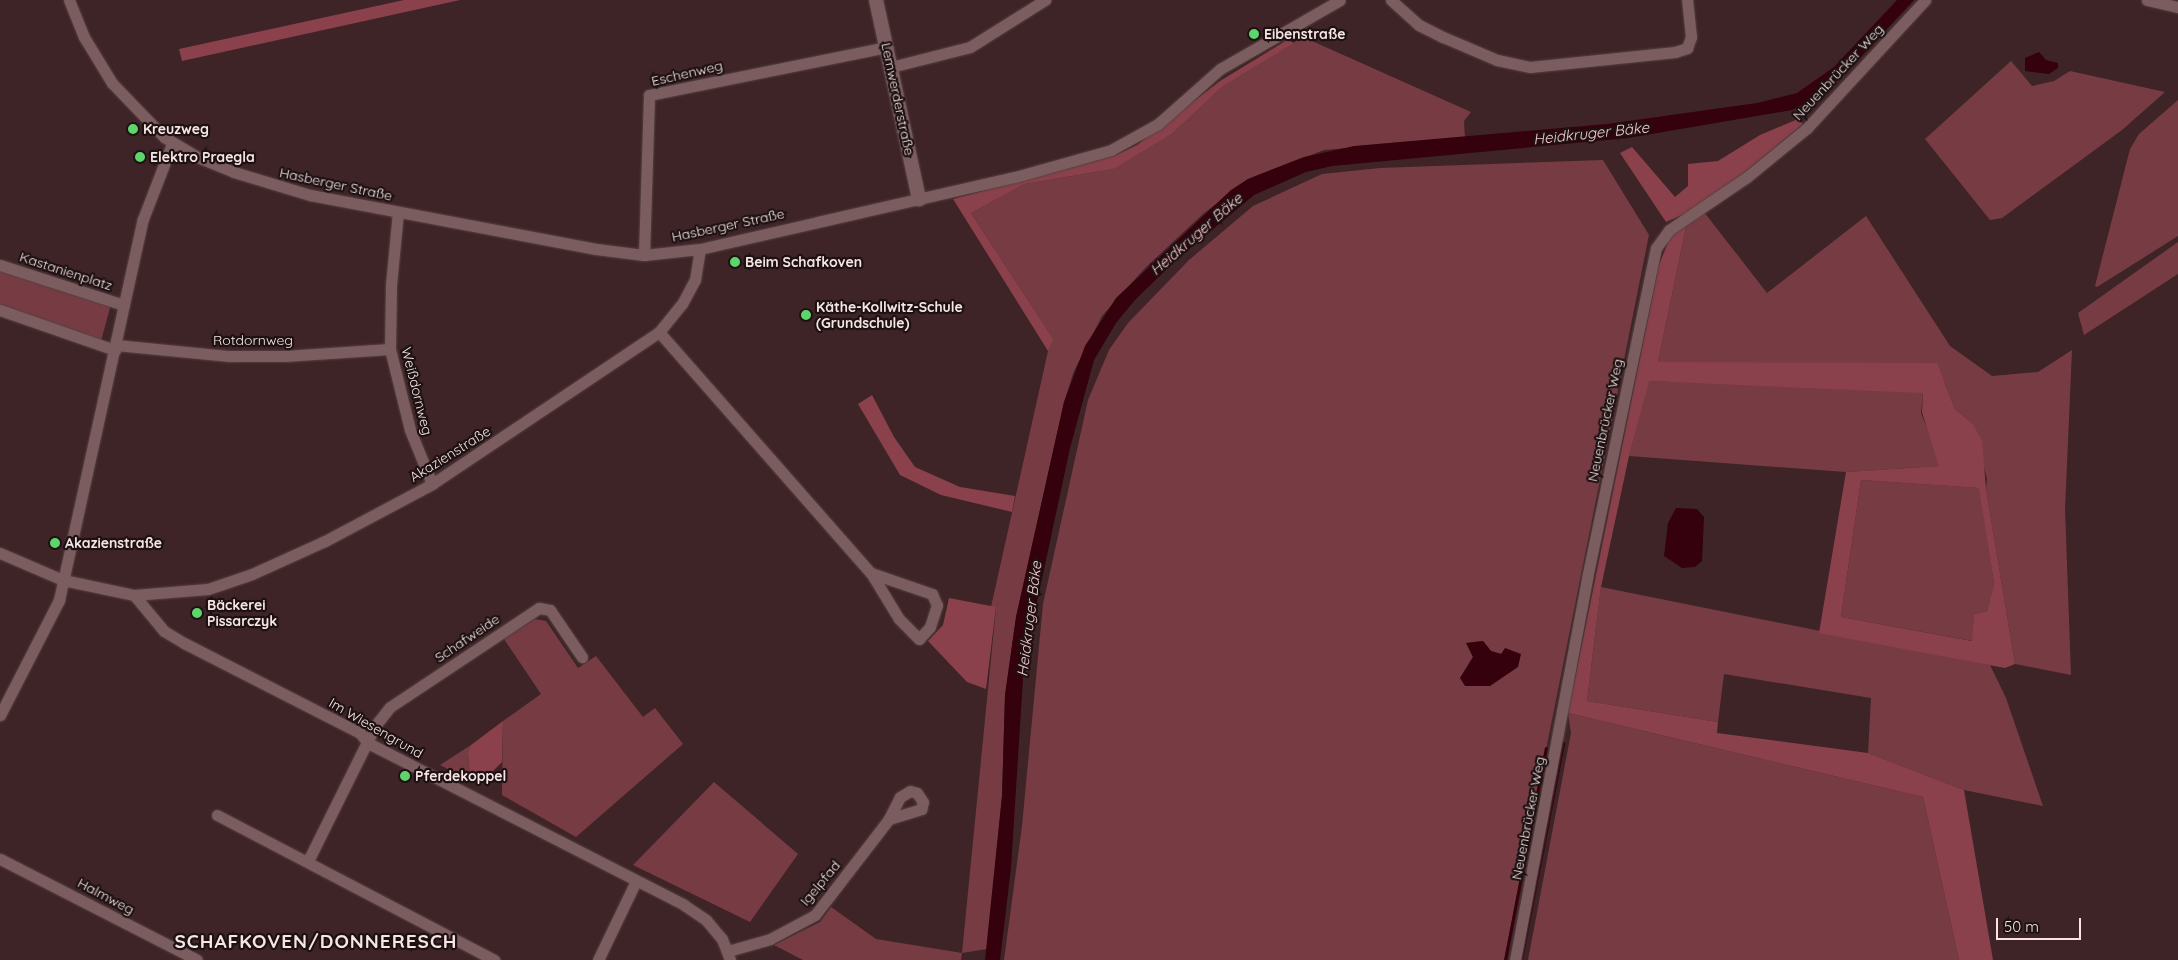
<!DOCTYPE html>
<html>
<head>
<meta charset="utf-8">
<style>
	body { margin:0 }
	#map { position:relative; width:2178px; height:960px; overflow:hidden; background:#3e2427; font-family:Quicksand,sans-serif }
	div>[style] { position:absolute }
	.green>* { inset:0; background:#773c43 }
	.forest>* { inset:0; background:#8b414b }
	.water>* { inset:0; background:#34010d }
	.stream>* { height:3px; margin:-1.5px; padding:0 1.5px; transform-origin:1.5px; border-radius:1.5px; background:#34010d }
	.roads { filter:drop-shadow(0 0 1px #574143) drop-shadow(0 0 1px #574143) }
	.minor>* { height:11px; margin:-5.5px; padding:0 5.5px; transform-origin:5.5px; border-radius:5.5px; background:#7b5d5f }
	.tertiary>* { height:14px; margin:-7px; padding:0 7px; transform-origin:7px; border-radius:7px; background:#7b5d5f }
	.dots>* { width:14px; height:14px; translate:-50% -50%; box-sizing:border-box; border:2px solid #1d1112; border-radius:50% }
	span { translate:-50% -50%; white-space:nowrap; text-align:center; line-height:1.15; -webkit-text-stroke:4.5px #1d1112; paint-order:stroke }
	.poi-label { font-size:14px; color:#f7e5e6; font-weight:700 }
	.left { translate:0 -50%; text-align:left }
	.street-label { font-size:14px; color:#f7e5e6 }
	.water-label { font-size:15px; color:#f7c9cc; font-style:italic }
	.district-label { font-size:19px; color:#f7e5e6; font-weight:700; letter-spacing:1px }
	.scale { position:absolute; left:1996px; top:918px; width:85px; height:22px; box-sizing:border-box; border:2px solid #f7e5e6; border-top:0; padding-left:6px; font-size:15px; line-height:18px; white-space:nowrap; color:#f7e5e6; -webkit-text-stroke:4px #1d1112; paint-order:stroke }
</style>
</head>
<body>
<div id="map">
	<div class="green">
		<div style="clip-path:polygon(1303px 37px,1471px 112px,1464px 121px,1465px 138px,1324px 150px,1248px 179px,1203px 214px,1145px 268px,1102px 316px,1074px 371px,1064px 402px,1016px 617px,1005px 695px,1002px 796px,987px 949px,962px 953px,961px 960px,803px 960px,774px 945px,820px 922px,831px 907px,876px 939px,962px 953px,996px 608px,991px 607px,1048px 351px,1054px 340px,971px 213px,1025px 184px,1114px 169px,1172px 134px,1222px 87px)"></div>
		<div style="clip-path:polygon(2011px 61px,2032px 86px,2054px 81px,2070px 71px,2165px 92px,2122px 130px,2002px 218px,1990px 220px,1925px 139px)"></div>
		<div style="clip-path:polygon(2178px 100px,2178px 236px,2097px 287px,2095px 286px,2130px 149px,2139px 134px)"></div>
		<div style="clip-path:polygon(evenodd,1603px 160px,1649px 235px,1504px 960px,1004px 960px,1022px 826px,1043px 604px,1088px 400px,1109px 350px,1128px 323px,1189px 260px,1253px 206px,1322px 174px,1380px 168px,1603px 160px,1483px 641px,1491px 651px,1501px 654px,1490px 686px,1460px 678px,1473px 657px,1467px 643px,1483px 641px)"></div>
		<div style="clip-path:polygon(1704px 212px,1767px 293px,1866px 216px,1950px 346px,1992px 376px,2038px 372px,2072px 350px,2065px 509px,2071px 675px,2015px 664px,1986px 489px,1987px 479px,1973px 424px,1955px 409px,1945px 383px,1658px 362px,1687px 222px)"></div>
		<div style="clip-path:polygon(2178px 242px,2178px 274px,2084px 335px,2078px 313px)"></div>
		<div style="clip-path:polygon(0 271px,111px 304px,101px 341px,0 306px)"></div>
		<div style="clip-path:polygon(1648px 381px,1920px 390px,1923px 393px,1921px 413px,1937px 452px,1939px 466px,1846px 472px,1629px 456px)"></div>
		<div style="clip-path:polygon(1861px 480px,1980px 488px,1994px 583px,1987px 611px,1974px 614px,1973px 641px,1841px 617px)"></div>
		<div style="clip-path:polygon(1601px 587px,1990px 665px,2006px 698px,2043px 806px,1964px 790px,1868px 753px,1871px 698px,1724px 674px,1718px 722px,1587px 701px)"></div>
		<div style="clip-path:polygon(535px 619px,546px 621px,578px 668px,596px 656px,643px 717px,655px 708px,683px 744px,576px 837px,502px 795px,503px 721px,541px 694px,504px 639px)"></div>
		<div style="clip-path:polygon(1568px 713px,1923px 797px,1959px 960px,1528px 960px,1571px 733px)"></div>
		<div style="clip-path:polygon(471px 745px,468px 754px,470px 778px,473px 782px,440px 765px)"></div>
		<div style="clip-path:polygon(714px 782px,798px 854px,750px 922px,633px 865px)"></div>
	</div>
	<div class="forest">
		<div style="clip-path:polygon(404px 0,460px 0,182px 61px,179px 49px)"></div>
		<div style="clip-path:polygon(1287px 40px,1294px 43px,1222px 87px,1172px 134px,1114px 169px,1025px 184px,971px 213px,1054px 340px,1048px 351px,953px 199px,1114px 156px,1137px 145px,1220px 81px)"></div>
		<div style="clip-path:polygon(1798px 119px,1803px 124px,1746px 171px,1689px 212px,1666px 222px,1620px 153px,1632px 147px,1675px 197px,1688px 186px,1688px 164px,1718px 161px,1760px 135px)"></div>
		<div style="clip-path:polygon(evenodd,1687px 222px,1658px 362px,1937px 363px,1955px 409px,1973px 424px,1982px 441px,1986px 489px,2015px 664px,2005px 668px,1819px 633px,1846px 472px,1939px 466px,1922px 412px,1923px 393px,1649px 381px,1629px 456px,1601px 587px,1587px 701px,1718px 722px,1717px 733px,1868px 753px,1964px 790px,1993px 960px,1959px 960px,1923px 797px,1568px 713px,1659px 265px,1671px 235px,1687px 222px,1861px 480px,1979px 488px,1994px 583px,1987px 611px,1974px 614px,1972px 641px,1841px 617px,1861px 480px)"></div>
		<div style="clip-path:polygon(872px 395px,894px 437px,915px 467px,960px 487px,1015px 496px,1012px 512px,941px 495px,900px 475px,858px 404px)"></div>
		<div style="clip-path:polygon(949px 598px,996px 607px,986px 689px,967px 682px,928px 641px,943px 625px)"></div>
		<div style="clip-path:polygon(503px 721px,502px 762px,480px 784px,473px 782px,470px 778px,468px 753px,471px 745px)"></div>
	</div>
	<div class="water">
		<div style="clip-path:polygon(1897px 0,1914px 0,1846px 73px,1821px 95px,1792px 110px,1628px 138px,1332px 166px,1306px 172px,1254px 195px,1176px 260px,1135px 300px,1116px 323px,1094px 360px,1070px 448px,1024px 663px,1011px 868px,1000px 960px,985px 960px,1002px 796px,1005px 695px,1016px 617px,1064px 402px,1085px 346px,1116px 298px,1231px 190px,1248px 179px,1304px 157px,1354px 146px,1607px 124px,1757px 103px,1797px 93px,1834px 67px)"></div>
		<div style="clip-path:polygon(2039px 52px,2046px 60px,2058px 63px,2058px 68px,2049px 74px,2025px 71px,2025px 58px)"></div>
		<div style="clip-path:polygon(1676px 508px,1697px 509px,1704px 517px,1702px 561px,1695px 567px,1682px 568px,1664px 556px,1668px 523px)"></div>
		<div style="clip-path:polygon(1483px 641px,1491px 651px,1501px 654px,1505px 648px,1521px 654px,1518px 667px,1490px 686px,1465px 686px,1460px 678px,1473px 657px,1466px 643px)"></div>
	</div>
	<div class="stream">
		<div style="left:1505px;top:960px;width:216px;rotate:-79.1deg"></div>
		<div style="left:1521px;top:960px;width:221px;rotate:-79deg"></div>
	</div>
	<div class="roads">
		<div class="minor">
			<div style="left:69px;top:0;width:40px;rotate:68deg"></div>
			<div style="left:84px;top:37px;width:54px;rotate:58.7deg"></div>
			<div style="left:112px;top:83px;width:75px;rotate:46.1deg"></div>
			<div style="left:164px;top:137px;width:39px;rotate:31deg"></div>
			<div style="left:197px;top:157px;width:40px;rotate:22deg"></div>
			<div style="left:234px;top:172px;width:79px;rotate:16.8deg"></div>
			<div style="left:310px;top:195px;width:291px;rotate:10.7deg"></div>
			<div style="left:596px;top:249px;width:48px;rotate:7.1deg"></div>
			<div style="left:644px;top:255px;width:56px;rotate:-6.1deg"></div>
			<div style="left:700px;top:249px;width:323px;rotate:-12.9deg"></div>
			<div style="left:1015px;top:177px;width:100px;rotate:-15.7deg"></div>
			<div style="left:1111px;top:150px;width:54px;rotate:-29deg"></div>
			<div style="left:1158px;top:124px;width:83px;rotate:-41.6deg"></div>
			<div style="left:1220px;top:69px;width:138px;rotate:-29.9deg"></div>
			<div style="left:1391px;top:0;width:38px;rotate:42deg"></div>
			<div style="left:1419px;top:25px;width:27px;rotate:27deg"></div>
			<div style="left:1443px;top:37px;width:59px;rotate:23.1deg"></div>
			<div style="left:1497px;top:60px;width:34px;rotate:12deg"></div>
			<div style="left:1530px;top:67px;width:146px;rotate:-5.9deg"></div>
			<div style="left:1675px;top:52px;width:13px;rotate:-18deg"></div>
			<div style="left:1687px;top:48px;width:12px;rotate:-70deg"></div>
			<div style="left:1691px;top:37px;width:37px;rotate:-96deg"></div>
			<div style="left:2147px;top:0;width:32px;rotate:13deg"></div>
			<div style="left:891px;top:67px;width:81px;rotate:-14.2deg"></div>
			<div style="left:970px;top:47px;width:89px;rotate:-32.1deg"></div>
			<div style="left:398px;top:212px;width:73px;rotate:95.5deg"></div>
			<div style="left:391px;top:285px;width:64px;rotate:90.9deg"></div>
			<div style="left:390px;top:349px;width:83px;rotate:76.1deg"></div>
			<div style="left:410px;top:430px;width:58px;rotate:67.8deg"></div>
			<div style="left:644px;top:255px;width:160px;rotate:-88.2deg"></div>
			<div style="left:649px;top:95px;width:243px;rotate:-11.4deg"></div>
			<div style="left:0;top:265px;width:130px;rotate:17.9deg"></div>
			<div style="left:0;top:310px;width:122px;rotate:19.2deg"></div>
			<div style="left:659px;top:332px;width:321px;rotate:48.7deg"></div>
			<div style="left:871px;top:573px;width:65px;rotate:19deg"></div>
			<div style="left:932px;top:594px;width:12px;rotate:66deg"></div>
			<div style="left:937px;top:605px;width:23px;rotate:108deg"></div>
			<div style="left:930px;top:627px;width:16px;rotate:133deg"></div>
			<div style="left:919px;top:639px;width:28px;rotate:-135deg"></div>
			<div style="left:899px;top:619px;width:54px;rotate:-121.3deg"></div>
			<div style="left:116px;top:345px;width:114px;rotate:5.6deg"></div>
			<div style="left:229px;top:356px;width:56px"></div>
			<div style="left:285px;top:356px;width:105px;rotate:-3.8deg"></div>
			<div style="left:0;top:553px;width:69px;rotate:23.2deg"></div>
			<div style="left:63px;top:580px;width:73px;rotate:11.9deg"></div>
			<div style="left:134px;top:595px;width:74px;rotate:-4.6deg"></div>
			<div style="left:208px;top:589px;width:46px;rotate:-18.8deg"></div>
			<div style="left:252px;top:574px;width:80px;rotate:-24.3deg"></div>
			<div style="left:325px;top:541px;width:121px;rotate:-28deg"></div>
			<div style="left:432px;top:484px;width:273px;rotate:-33.8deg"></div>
			<div style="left:659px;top:332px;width:36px;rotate:-51deg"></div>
			<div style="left:682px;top:304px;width:27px;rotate:-62deg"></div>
			<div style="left:695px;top:280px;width:31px;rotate:-81deg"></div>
			<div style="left:134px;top:595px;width:47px;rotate:50.2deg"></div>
			<div style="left:164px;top:631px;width:23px;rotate:31deg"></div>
			<div style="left:184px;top:643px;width:198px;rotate:27.1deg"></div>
			<div style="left:360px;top:733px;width:13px;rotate:51deg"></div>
			<div style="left:368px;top:743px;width:355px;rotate:27.1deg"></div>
			<div style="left:684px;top:905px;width:27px;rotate:34deg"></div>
			<div style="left:706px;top:920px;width:25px;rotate:50deg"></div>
			<div style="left:722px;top:939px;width:22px;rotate:69deg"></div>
			<div style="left:0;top:715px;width:129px;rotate:-62.8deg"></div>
			<div style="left:59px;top:600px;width:390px;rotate:-77.6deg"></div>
			<div style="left:143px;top:219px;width:80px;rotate:-68.9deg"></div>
			<div style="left:217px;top:815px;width:313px;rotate:27.6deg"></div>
			<div style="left:0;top:859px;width:221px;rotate:27.1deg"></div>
			<div style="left:308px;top:861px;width:151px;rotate:-63.6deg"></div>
			<div style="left:375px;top:726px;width:24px;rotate:-52deg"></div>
			<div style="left:390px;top:707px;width:179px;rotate:-33.6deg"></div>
			<div style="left:539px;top:608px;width:11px;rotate:10deg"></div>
			<div style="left:550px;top:610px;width:57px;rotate:55.8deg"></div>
			<div style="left:728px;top:951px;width:44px;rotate:-15.9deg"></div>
			<div style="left:770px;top:939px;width:51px;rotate:-28.1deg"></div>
			<div style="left:815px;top:915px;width:121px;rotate:-52.4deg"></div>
			<div style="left:889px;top:819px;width:34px;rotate:-17deg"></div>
			<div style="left:921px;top:809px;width:7px;rotate:-74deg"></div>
			<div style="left:923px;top:802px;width:11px;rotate:-124deg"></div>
			<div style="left:917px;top:793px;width:7px;rotate:-164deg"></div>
			<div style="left:910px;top:791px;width:12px;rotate:149deg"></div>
			<div style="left:900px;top:797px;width:25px;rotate:117deg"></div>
			<div style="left:598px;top:960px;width:88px;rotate:-64.3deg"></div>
			<div style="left:1515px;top:960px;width:389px;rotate:-79.3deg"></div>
			<div style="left:1587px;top:578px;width:337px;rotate:-78.2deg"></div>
			<div style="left:1656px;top:248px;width:22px;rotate:-54deg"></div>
			<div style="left:1669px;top:230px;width:94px;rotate:-34.2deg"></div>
			<div style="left:1747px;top:177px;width:77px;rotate:-39.2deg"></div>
			<div style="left:1807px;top:128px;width:174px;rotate:-47.3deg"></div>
		</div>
		<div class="tertiary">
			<div style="left:876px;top:0;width:204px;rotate:77.8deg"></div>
		</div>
	</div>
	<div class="dots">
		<div style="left:1254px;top:34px;background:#5ed56c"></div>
		<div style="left:133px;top:129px;background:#5ed56c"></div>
		<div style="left:140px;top:157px;background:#5ed56c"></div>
		<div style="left:735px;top:262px;background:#5ed56c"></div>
		<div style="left:806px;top:315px;background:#5ed56c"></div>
		<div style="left:55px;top:543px;background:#5ed56c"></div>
		<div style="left:197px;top:613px;background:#5ed56c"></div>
		<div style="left:405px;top:776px;background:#5ed56c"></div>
	</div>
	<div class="poi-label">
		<span class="left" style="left:1264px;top:34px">Eibenstraße</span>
		<span class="left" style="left:143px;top:129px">Kreuzweg</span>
		<span class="left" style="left:150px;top:157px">Elektro Praegla</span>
		<span class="left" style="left:745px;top:262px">Beim Schafkoven</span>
		<span class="left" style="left:816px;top:315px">Käthe-Kollwitz-Schule<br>(Grundschule)</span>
		<span class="left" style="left:65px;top:543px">Akazienstraße</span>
		<span class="left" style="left:207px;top:613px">Bäckerei<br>Pissarczyk</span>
		<span class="left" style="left:415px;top:776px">Pferdekoppel</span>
	</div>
	<div class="street-label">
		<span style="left:1838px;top:72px;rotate:-47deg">Neuenbrücker Weg</span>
		<span style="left:687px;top:73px;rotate:-13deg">Eschenweg</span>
		<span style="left:898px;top:99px;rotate:78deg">Lemwerderstraße</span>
		<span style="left:336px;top:184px;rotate:12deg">Hasberger Straße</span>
		<span style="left:728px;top:225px;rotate:-12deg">Hasberger Straße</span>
		<span style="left:66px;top:271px;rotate:18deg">Kastanienplatz</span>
		<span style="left:253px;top:340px">Rotdornweg</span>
		<span style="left:417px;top:391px;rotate:76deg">Weißdornweg</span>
		<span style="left:1605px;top:420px;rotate:-78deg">Neuenbrücker Weg</span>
		<span style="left:450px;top:454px;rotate:-32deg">Akazienstraße</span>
		<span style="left:467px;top:638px;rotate:-34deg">Schafweide</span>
		<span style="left:376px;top:728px;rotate:30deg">Im Wiesengrund</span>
		<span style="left:1528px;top:818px;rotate:-79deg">Neuenbrücker Weg</span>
		<span style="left:820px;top:883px;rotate:-50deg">Igelpfad</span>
		<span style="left:106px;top:896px;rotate:28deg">Halmweg</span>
	</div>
	<div class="water-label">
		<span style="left:1591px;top:133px;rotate:-6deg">Heidkruger Bäke</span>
		<span style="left:1196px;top:234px;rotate:-41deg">Heidkruger Bäke</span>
		<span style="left:1029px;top:619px;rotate:-83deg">Heidkruger Bäke</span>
	</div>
	<div class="district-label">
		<span style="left:316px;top:942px">SCHAFKOVEN/DONNERESCH</span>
	</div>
	<div class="scale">50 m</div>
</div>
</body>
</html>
